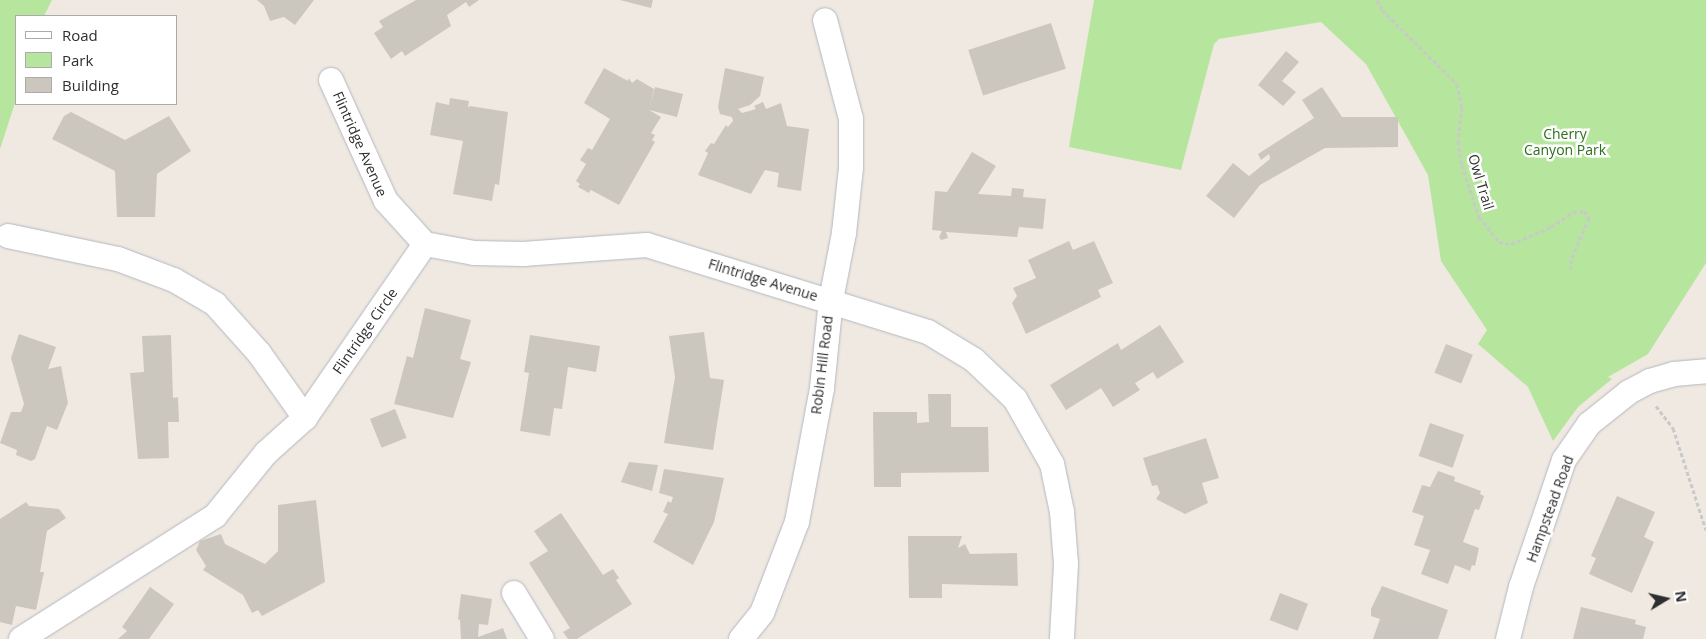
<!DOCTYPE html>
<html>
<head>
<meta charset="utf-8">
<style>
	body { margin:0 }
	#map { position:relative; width:1706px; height:639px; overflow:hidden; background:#efe9e1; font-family:"Open Sans",sans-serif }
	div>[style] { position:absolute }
	.green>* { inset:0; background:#b6e59e }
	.building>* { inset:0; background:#cbc7bf; transform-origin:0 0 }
	.path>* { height:3px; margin-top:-1.5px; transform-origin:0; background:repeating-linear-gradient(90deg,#c9c9c9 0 4px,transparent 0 6.5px) }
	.roads { filter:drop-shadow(0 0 1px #b4b7c1) drop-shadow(0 0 1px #b4b7c1) }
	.minor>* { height:24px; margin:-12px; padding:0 12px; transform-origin:12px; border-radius:12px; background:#fff }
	span { translate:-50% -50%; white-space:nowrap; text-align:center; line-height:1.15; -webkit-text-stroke:5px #fff; paint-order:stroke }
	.park-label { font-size:14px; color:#2c6e1b }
	.street-label { font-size:14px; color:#2e2e2e }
	.legend { position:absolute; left:15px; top:15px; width:162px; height:90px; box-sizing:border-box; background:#fff; border:1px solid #ababab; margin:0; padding:6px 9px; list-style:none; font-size:15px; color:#2e2e2e }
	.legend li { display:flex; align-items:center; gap:10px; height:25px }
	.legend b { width:25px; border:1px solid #ababab }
	.north { position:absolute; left:1641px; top:574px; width:50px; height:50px; -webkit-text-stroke:4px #fff; paint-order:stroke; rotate:81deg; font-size:14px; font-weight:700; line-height:20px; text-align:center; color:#2e2e2e }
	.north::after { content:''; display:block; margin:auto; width:18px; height:22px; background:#2e2e2e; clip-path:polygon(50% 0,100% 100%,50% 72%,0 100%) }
</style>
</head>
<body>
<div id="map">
	<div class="green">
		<div style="clip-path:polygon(0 0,52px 0,44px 16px,16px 16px,16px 100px,0 149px)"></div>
		<div style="clip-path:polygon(1094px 0,1706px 0,1706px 263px,1648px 354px,1608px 377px,1612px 379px,1578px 407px,1553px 441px,1528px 387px,1478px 344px,1487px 330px,1441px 261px,1428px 175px,1366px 64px,1321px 22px,1219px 39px,1214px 44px,1181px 170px,1069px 147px)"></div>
	</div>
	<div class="building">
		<div style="clip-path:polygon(257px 0,314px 0,295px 25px,284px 17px,270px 21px,264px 6px)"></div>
		<div style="clip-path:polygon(416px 0,479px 0,469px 7px,466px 2px,447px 15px,451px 26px,405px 56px,402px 51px,391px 59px,374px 33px,383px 27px,379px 21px)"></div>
		<div style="clip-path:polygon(620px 0,653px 0,651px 8px)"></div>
		<div style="left:1051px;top:23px;width:48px;height:87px;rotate:72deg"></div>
		<div style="clip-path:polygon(1286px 51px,1299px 62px,1282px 81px,1296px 92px,1283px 106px,1258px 85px)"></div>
		<div style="clip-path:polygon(604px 68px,628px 81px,629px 78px,632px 83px,637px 79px,654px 89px,649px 110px,655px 87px,683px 94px,677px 117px,649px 110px,661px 117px,651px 133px,655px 135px,652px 140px,655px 142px,619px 205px,591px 190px,589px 193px,578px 187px,580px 184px,576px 181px,586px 164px,580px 160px,588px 148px,592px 150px,610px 119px,584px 103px)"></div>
		<div style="clip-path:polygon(725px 68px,764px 77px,760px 96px,750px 105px,738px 109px,742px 113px,756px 109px,754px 106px,763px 102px,766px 109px,781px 103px,787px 126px,809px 129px,801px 191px,777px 187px,779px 173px,765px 170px,751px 194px,698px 175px,708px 153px,705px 151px,711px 143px,714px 144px,726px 125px,728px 127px,733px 121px,732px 117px,720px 114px,718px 107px)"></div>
		<div style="clip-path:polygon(1322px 87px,1342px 117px,1398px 117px,1398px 147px,1325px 148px,1260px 185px,1234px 218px,1206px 196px,1233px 163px,1249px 176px,1270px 159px,1269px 154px,1261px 160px,1258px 154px,1314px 118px,1302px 100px)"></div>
		<div style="clip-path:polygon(450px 98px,469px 101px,468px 108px,470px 106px,508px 112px,499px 185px,495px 184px,492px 201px,453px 194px,463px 141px,430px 135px,436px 102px,449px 105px)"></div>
		<div style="clip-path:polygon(71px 112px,125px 140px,169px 116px,191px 151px,157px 174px,155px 217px,117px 217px,115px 171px,52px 139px,64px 116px)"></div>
		<div style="clip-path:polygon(972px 152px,996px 166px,978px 194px,1011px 196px,1012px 188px,1024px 189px,1023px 197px,1046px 199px,1043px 229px,1019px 227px,1017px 237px,946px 232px,948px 238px,941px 240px,939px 237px,942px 231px,932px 230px,935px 191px,947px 192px)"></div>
		<div style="clip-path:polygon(1069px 241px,1073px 250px,1094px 241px,1113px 283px,1098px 290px,1101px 297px,1026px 334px,1012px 303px,1017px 296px,1013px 288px,1036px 278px,1028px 260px)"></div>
		<div style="clip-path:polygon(425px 308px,471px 320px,460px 359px,471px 362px,453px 418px,394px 404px,407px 356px,413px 358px)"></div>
		<div style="clip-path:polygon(1160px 325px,1184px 362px,1157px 379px,1153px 372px,1135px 383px,1140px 390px,1113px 407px,1101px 388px,1066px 410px,1050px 385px,1118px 343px,1121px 350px)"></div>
		<div style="clip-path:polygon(704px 332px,710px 378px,724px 380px,713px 450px,664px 443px,675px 377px,669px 336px)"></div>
		<div style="clip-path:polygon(19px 334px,56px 347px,48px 369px,61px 366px,68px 403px,57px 430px,47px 426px,35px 459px,31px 461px,16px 455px,17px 450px,0 443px,11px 412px,21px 412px,24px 404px,11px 358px)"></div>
		<div style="clip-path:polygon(171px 335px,173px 398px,178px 397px,179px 422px,168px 422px,169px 458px,138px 459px,130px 373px,144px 372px,142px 336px)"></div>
		<div style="clip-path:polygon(530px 335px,600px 346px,596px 372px,568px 367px,562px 409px,554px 408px,550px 436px,520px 431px,529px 373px,524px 372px)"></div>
		<div style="left:1446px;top:344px;width:29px;height:31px;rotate:22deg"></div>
		<div style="clip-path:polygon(928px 394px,951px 394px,951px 427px,988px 427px,989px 472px,901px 473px,901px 487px,874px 487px,873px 412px,917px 412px,917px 423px,929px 422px)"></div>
		<div style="left:395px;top:409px;width:31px;height:27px;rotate:68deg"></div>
		<div style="left:1430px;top:423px;width:36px;height:35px;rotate:19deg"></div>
		<div style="clip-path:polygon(1206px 438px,1219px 478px,1202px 483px,1208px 503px,1185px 514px,1156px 499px,1160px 493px,1157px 485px,1152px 486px,1143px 458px)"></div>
		<div style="clip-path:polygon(629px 462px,658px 465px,652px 491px,621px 482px)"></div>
		<div style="clip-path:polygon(664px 469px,724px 478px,714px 522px,693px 565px,653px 542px,668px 514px,663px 512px,668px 501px,671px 503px,673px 497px,659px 493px)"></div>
		<div style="clip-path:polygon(1438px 471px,1455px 477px,1454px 481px,1481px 491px,1480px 494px,1484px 496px,1479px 510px,1475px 509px,1463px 542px,1479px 548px,1475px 566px,1472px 565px,1470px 571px,1455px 565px,1448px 584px,1421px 574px,1430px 550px,1414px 545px,1424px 516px,1412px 512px,1422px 485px,1430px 487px)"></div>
		<div style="clip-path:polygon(1617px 496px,1655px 512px,1644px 537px,1654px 542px,1632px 593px,1589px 574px,1596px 558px,1591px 556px)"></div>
		<div style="clip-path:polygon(316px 500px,325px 582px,262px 616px,258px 610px,252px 613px,243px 595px,203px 570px,206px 566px,196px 550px,200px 541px,221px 534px,225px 544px,265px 564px,278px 551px,278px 505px)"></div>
		<div style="clip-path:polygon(26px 502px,29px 506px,59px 509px,66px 518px,47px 531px,40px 572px,44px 572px,36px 610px,16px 606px,12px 625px,0 622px,0 519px)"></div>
		<div style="clip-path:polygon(561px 513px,603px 575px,613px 569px,619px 578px,616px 580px,632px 604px,577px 639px,568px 639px,563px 632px,570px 628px,529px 563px,548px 551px,534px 531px)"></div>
		<div style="clip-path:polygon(908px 536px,962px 536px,958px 548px,965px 544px,970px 554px,1017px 553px,1018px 586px,942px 584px,942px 598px,909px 598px)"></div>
		<div style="clip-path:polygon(1382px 586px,1448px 610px,1438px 639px,1373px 639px,1380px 619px,1371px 616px,1371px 609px)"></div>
		<div style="clip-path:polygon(150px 587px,174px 604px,149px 639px,118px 639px,127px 631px,122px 627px)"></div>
		<div style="left:1280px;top:593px;width:30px;height:29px;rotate:21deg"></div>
		<div style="clip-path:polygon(461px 594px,492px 599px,488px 625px,479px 624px,478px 637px,503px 628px,507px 639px,461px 639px,460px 620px,458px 619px)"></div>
		<div style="clip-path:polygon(1581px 607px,1636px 620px,1635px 624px,1646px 627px,1643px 639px,1573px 639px)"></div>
	</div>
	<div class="path">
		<div style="left:1377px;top:0;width:11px;rotate:63deg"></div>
		<div style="left:1382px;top:10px;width:105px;rotate:44.6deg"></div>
		<div style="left:1457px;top:84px;width:24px;rotate:78deg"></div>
		<div style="left:1462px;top:107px;width:34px;rotate:97deg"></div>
		<div style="left:1458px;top:141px;width:24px;rotate:81deg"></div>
		<div style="left:1462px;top:165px;width:55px;rotate:71.9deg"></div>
		<div style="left:1479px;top:217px;width:32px;rotate:51deg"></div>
		<div style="left:1499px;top:242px;width:12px;rotate:9deg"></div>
		<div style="left:1511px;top:244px;width:43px;rotate:-23deg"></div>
		<div style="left:1551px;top:227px;width:27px;rotate:-34deg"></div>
		<div style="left:1573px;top:212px;width:11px;rotate:-5deg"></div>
		<div style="left:1584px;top:211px;width:9px;rotate:54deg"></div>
		<div style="left:1589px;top:218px;width:46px;rotate:113.2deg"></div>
		<div style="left:1571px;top:260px;width:9px;rotate:90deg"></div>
		<div style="left:1656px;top:406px;width:28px;rotate:52deg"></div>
		<div style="left:1673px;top:428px;width:107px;rotate:72.1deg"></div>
	</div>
	<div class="roads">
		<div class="minor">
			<div style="left:331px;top:80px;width:133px;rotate:65.6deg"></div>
			<div style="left:386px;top:201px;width:58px;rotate:47.8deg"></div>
			<div style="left:425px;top:244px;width:50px;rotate:10.4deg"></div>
			<div style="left:474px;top:253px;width:49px;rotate:1.2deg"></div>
			<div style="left:523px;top:254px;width:124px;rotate:-4.2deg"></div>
			<div style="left:647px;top:245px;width:294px;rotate:17.2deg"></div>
			<div style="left:928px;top:332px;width:54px;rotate:31.3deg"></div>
			<div style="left:974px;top:360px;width:57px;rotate:43.6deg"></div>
			<div style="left:1015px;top:399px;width:75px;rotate:60.4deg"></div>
			<div style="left:1052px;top:464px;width:49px;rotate:78.2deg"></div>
			<div style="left:1062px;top:512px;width:52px;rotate:85.6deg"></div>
			<div style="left:1066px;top:564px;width:75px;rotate:93.1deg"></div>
			<div style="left:8px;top:236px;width:112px;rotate:11.8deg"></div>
			<div style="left:118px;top:259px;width:60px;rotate:20.6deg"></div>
			<div style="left:174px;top:280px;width:48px;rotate:30.3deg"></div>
			<div style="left:215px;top:304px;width:66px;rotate:48.1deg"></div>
			<div style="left:259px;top:353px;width:80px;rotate:54.7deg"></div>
			<div style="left:514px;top:593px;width:54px;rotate:58.7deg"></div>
			<div style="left:21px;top:639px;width:230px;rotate:-32.4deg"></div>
			<div style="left:215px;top:516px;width:81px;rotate:-51deg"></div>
			<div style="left:266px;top:453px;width:52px;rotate:-41.9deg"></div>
			<div style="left:305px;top:418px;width:211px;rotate:-55.4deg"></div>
			<div style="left:741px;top:639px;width:33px;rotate:-51deg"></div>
			<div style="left:762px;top:613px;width:97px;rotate:-69deg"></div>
			<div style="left:797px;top:522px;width:136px;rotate:-79.4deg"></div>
			<div style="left:822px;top:388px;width:88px;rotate:-84.2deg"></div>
			<div style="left:831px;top:300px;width:68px;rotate:-79deg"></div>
			<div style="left:844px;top:233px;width:65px;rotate:-83.9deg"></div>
			<div style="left:851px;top:168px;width:49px;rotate:-90deg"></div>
			<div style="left:851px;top:119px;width:102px;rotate:-104.7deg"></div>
			<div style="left:1508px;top:639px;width:54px;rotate:-76deg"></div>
			<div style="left:1521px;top:587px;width:134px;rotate:-71.3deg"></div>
			<div style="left:1564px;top:460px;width:44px;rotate:-55.2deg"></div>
			<div style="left:1589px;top:424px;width:51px;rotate:-38.7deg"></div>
			<div style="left:1629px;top:392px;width:24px;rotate:-28deg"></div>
			<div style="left:1650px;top:381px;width:25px;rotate:-16deg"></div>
			<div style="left:1674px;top:374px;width:32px;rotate:-5deg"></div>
		</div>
	</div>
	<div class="park-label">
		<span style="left:1565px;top:142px">Cherry<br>Canyon Park</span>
	</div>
	<div class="street-label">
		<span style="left:360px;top:144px;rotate:66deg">Flintridge Avenue</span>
		<span style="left:1481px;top:182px;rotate:73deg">Owl Trail</span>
		<span style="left:763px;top:280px;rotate:17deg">Flintridge Avenue</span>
		<span style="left:365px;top:331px;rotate:-55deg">Flintridge Circle</span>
		<span style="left:822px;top:365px;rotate:-83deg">Robin Hill Road</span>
		<span style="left:1550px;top:509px;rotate:-70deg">Hampstead Road</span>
	</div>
	<ul class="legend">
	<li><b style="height:6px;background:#fff"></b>Road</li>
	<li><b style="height:14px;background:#b6e59e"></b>Park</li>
	<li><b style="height:14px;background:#cbc7bf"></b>Building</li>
	</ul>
	<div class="north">N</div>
</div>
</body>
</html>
